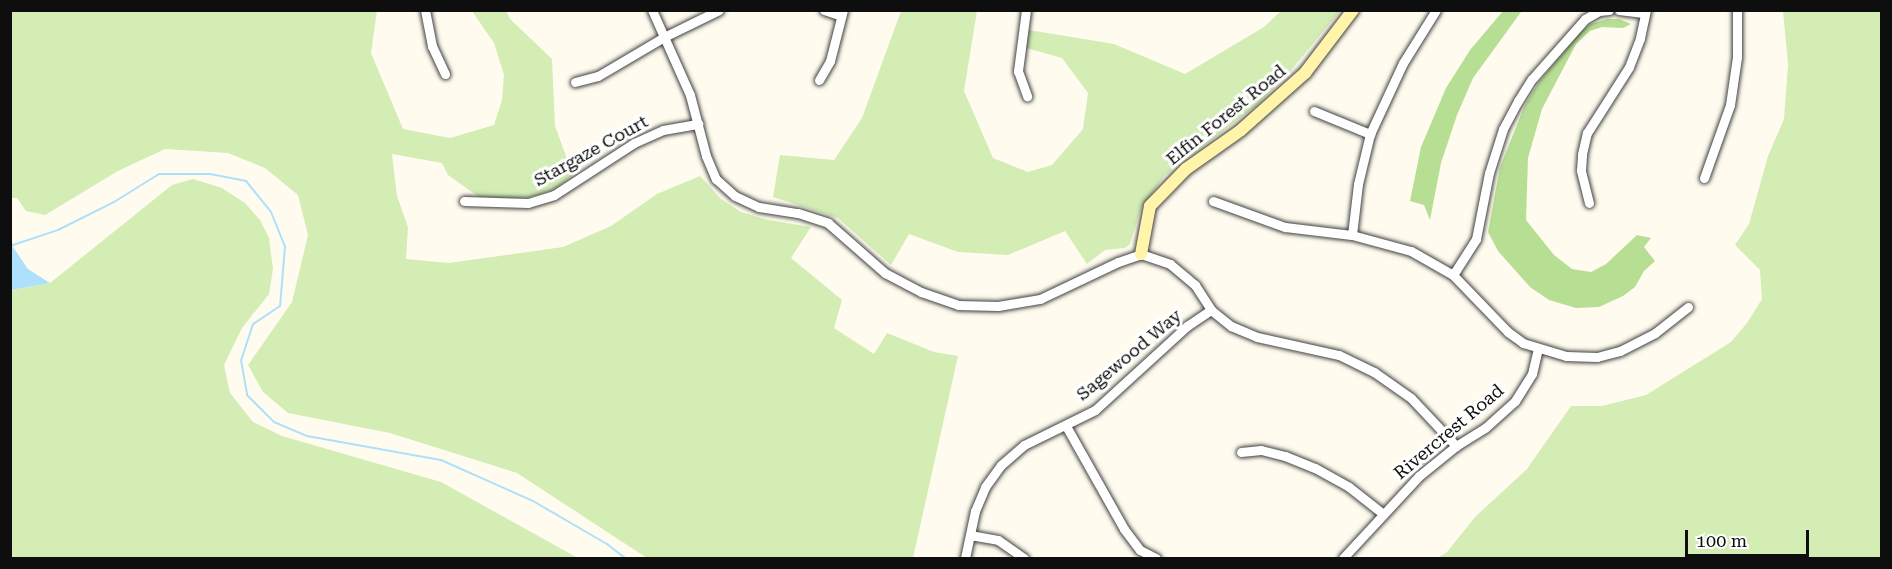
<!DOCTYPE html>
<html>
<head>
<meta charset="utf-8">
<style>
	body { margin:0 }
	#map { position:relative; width:1892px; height:569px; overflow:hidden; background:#fffcef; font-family:"Roboto Serif",serif }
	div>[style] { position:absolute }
	.green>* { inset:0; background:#d3edb5 }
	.forest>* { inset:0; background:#b7df93 }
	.water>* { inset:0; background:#afe0fb }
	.stream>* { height:2px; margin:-1px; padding:0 1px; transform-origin:1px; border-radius:1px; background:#afe0fb }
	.roads { filter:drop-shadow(0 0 2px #414141) drop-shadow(0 0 2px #414141) }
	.street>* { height:9px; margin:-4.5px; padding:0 4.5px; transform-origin:4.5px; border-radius:4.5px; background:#fff }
	.secondary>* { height:12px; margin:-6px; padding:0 6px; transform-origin:6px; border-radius:6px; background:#fff4aa }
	span { translate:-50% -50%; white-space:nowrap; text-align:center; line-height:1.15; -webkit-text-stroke:6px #fff; paint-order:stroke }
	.street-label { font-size:18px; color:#0e0e0e }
	.frame { position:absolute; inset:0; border:12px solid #0e0e0e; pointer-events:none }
	.scale { position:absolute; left:1685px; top:530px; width:124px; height:27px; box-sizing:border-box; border:3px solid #0e0e0e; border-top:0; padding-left:8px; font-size:18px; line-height:21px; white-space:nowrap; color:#0e0e0e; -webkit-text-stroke:4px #fff; paint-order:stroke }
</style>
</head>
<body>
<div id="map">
	<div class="green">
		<div style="clip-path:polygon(11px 11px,377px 11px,371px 53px,403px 129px,450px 138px,494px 125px,502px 100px,504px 75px,494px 43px,472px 11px,506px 11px,510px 19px,552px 59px,555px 126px,573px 175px,556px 188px,534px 196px,508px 200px,479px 197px,448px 175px,442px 163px,392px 154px,397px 196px,408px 227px,406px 259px,449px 263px,563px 247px,611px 226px,657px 194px,700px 176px,721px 199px,741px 212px,768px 220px,811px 227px,791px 258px,842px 300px,834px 328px,874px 354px,887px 333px,934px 352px,958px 356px,913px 558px,647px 558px,517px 473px,390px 433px,288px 413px,263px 392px,248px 365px,292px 302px,308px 235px,298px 195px,265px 168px,228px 153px,165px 149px,118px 171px,45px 215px,26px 211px,17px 198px,11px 198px)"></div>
		<div style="clip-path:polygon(901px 11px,977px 11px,964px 91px,993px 158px,1028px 172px,1052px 165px,1083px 129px,1088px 93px,1062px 58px,1026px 48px,1029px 30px,1114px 44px,1185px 74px,1264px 27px,1281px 11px,1340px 11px,1292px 69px,1257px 105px,1165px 175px,1141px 208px,1130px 244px,1125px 248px,1105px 250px,1087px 264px,1065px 231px,1008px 255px,958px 252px,909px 234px,891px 265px,838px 218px,773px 197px,780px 155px,834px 160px,862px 118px)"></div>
		<div style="clip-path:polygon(1783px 11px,1881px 11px,1881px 558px,1437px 558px,1447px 552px,1476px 516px,1527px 469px,1571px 406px,1602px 406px,1646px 395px,1731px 342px,1747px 323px,1762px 299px,1760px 270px,1735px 245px,1749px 224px,1768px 156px,1784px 119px,1788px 64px)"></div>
		<div style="clip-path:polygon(193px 179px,222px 188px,245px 203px,260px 220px,269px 238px,273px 269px,269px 294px,242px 328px,224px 365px,230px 393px,253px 422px,282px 436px,441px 482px,578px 558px,11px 558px,11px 290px,50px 283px,172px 185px)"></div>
	</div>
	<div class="forest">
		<div style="clip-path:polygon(1503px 11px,1521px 12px,1473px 78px,1457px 115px,1441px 163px,1430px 220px,1424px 205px,1410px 201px,1421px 147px,1446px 88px,1470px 50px)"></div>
		<div style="clip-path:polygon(1607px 19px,1619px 19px,1631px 24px,1623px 28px,1602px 27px,1590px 31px,1576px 44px,1542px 109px,1528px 158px,1526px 220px,1554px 255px,1572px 269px,1591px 272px,1606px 264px,1637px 235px,1651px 238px,1644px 247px,1655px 261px,1644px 271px,1635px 287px,1623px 296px,1599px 307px,1576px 308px,1549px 300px,1530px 287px,1498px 251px,1488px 232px,1500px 167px,1525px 105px,1539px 82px,1579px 33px,1591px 24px)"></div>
	</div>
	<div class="water">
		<div style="clip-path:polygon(11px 235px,13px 247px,28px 269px,50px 283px,11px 290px)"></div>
	</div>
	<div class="stream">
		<div style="left:10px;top:246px;width:51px;rotate:-18.4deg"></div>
		<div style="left:58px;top:230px;width:63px;rotate:-26.6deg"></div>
		<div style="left:114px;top:202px;width:53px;rotate:-31.9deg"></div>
		<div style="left:159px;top:174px;width:51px"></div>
		<div style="left:210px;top:174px;width:37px;rotate:11deg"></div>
		<div style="left:246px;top:181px;width:40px;rotate:51deg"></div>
		<div style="left:271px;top:212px;width:38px;rotate:68deg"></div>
		<div style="left:285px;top:247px;width:59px;rotate:94.8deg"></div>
		<div style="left:280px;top:306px;width:32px;rotate:146deg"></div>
		<div style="left:253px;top:324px;width:38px;rotate:108deg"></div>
		<div style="left:241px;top:360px;width:36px;rotate:80deg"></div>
		<div style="left:247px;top:395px;width:38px;rotate:45deg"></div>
		<div style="left:274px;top:422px;width:36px;rotate:23deg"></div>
		<div style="left:307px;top:436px;width:136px;rotate:10.2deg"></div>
		<div style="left:441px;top:460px;width:101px;rotate:24deg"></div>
		<div style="left:533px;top:501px;width:86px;rotate:30.2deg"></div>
		<div style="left:607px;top:544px;width:23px;rotate:38deg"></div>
	</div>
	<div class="roads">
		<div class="street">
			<div style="left:425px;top:10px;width:37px;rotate:79deg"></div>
			<div style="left:432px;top:46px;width:31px;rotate:65deg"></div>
			<div style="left:652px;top:10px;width:93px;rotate:65.9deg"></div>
			<div style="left:690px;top:95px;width:63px;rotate:75.3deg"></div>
			<div style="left:706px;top:156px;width:25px;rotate:67deg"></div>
			<div style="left:716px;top:179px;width:25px;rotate:42deg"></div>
			<div style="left:735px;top:196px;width:26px;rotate:25deg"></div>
			<div style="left:759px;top:207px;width:39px;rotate:9deg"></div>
			<div style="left:798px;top:213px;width:32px;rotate:18deg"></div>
			<div style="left:828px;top:223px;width:76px;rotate:41.3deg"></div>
			<div style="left:885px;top:273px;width:41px;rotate:27.8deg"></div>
			<div style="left:921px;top:292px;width:39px;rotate:19deg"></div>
			<div style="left:958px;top:305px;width:40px;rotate:1.4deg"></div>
			<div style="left:998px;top:306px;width:43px;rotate:-9.5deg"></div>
			<div style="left:1040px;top:299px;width:86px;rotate:-25.4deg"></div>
			<div style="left:1118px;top:262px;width:24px;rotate:-19deg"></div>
			<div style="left:1141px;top:254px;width:31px;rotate:19deg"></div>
			<div style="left:1170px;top:264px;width:33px;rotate:40deg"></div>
			<div style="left:1195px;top:285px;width:30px;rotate:57deg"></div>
			<div style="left:1211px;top:310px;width:26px;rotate:39deg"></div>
			<div style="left:1231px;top:326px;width:28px;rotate:23deg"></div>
			<div style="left:1257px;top:337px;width:84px;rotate:12.4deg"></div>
			<div style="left:1339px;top:355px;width:39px;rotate:26deg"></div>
			<div style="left:1374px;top:372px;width:45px;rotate:35.1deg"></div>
			<div style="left:1411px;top:398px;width:66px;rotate:46.8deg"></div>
			<div style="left:824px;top:10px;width:18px;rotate:19deg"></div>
			<div style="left:1026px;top:10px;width:62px;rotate:97.5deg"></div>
			<div style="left:1018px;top:71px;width:27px;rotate:70deg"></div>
			<div style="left:1619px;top:10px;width:26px;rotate:7deg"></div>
			<div style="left:819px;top:80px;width:22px;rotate:-60deg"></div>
			<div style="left:830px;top:61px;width:53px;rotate:-75.7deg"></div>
			<div style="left:575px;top:82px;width:24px;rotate:-15deg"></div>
			<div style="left:598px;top:76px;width:77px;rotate:-30.6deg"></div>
			<div style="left:664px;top:37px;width:61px;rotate:-26.1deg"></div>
			<div style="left:1314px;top:111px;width:61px;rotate:22.3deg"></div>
			<div style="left:1704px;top:178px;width:77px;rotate:-70.4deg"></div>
			<div style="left:1730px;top:105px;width:49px;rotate:-81.7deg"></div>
			<div style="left:1737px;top:57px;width:47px;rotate:-90deg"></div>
			<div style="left:464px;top:201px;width:64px;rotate:1.8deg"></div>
			<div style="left:528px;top:203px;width:27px;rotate:-17deg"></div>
			<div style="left:554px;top:195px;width:95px;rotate:-33deg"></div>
			<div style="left:634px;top:143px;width:32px;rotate:-24deg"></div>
			<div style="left:663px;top:130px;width:36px;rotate:-10deg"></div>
			<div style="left:1213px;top:201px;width:77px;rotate:19.9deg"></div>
			<div style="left:1285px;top:227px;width:67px;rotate:6.8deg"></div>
			<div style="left:1352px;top:235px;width:61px;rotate:15.2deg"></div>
			<div style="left:1411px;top:251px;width:48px;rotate:29.7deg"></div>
			<div style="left:1453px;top:275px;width:79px;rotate:46deg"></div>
			<div style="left:1508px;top:332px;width:19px;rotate:36deg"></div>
			<div style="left:1523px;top:343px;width:45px;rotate:16.8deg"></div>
			<div style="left:1566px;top:356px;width:31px;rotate:2deg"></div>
			<div style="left:1597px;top:357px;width:24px;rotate:-15deg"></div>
			<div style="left:1620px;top:351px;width:39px;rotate:-27deg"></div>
			<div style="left:1655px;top:333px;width:42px;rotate:-38.2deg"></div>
			<div style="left:1589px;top:203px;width:34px;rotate:-104deg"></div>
			<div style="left:1581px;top:170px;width:16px;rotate:-86deg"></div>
			<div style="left:1582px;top:154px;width:22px;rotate:-77deg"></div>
			<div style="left:1587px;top:133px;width:78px;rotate:-57.5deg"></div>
			<div style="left:1629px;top:67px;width:31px;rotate:-69deg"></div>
			<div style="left:1640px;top:38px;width:29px;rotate:-78deg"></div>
			<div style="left:1352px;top:235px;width:51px;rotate:-83.3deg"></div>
			<div style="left:1358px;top:184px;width:51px;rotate:-76.5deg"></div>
			<div style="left:1370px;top:134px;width:78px;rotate:-65.1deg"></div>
			<div style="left:1403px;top:63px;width:62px;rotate:-58.1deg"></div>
			<div style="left:1453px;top:275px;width:43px;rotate:-57.4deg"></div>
			<div style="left:1476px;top:239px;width:67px;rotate:-78.9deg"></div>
			<div style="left:1489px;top:173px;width:46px;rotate:-72.3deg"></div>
			<div style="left:1503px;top:129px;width:32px;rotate:-62deg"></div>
			<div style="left:1518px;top:101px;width:26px;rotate:-58deg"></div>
			<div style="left:1532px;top:79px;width:80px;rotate:-48.5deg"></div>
			<div style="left:1585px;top:19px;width:16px;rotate:-30deg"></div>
			<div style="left:1599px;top:11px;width:10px;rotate:-6deg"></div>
			<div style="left:1066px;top:426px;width:118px;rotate:60.6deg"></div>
			<div style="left:1124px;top:529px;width:26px;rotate:53deg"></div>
			<div style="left:1140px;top:550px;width:18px;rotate:27deg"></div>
			<div style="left:1241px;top:452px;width:20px;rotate:-6deg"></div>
			<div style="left:1261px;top:450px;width:25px;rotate:14deg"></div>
			<div style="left:1285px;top:456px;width:32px;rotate:22deg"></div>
			<div style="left:1315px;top:468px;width:39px;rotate:29deg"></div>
			<div style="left:1349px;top:487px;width:42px;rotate:38.2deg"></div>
			<div style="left:970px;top:535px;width:28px;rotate:10deg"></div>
			<div style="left:998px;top:540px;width:32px;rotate:35deg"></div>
			<div style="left:965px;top:558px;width:48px;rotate:-78deg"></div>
			<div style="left:975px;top:511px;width:26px;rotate:-67deg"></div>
			<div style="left:985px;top:487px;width:27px;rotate:-54deg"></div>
			<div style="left:1001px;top:465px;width:30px;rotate:-41deg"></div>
			<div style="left:1024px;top:445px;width:79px;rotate:-26.2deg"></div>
			<div style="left:1095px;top:410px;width:125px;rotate:-42.4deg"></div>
			<div style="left:1187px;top:326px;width:29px;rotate:-34deg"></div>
			<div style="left:1343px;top:558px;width:112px;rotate:-47.2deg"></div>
			<div style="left:1419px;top:476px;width:48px;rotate:-39deg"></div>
			<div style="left:1456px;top:446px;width:34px;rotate:-32deg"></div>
			<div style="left:1485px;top:428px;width:40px;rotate:-42deg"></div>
			<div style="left:1515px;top:401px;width:32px;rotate:-58deg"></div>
			<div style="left:1532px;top:374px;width:26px;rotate:-77deg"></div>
		</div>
		<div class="secondary">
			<div style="left:1141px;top:254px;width:49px;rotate:-79.4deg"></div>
			<div style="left:1150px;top:206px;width:52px;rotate:-45.8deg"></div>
			<div style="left:1186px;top:169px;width:67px;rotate:-35.3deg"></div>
			<div style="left:1241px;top:130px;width:86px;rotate:-41.7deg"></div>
			<div style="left:1305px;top:73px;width:79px;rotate:-52.7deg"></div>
		</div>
	</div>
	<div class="street-label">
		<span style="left:1226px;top:115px;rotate:-39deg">Elfin Forest Road</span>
		<span style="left:591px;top:151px;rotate:-29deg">Stargaze Court</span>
		<span style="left:1129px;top:355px;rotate:-40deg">Sagewood Way</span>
		<span style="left:1449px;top:432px;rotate:-40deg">Rivercrest Road</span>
	</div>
	<div class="frame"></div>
	<div class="scale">100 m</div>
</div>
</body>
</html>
